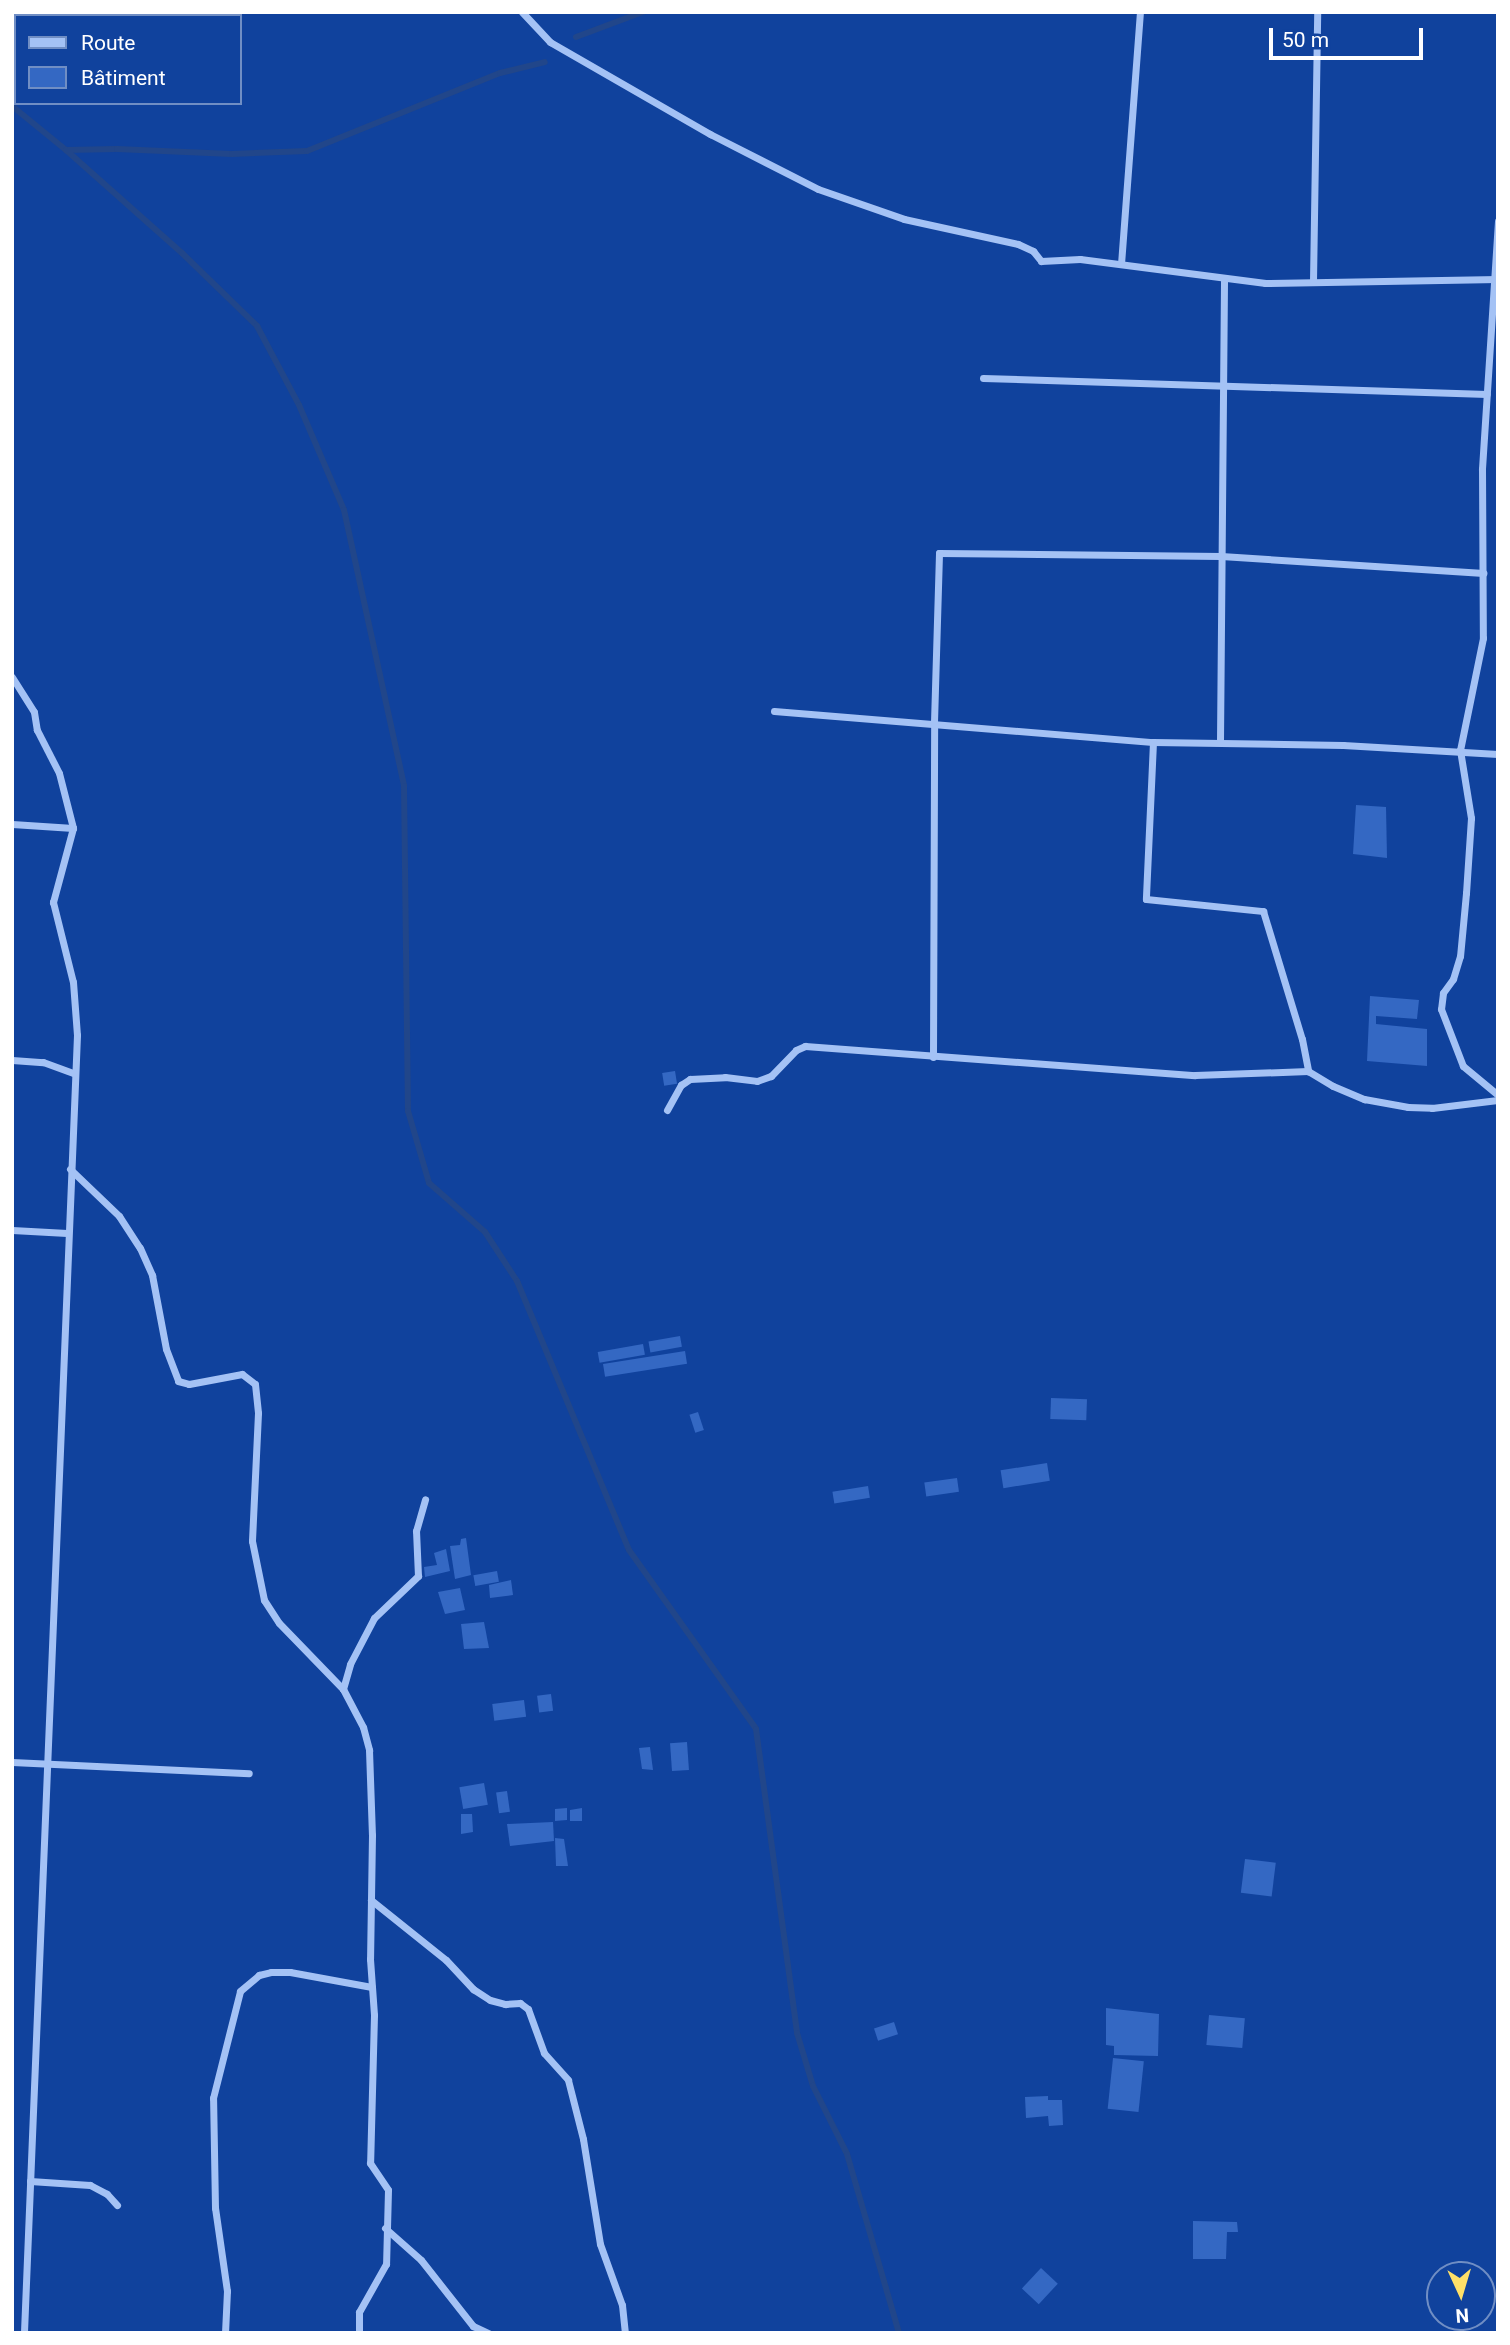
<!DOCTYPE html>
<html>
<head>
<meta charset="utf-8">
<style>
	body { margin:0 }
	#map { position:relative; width:1510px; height:2345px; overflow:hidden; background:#10429d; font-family:Roboto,sans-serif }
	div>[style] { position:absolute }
	.stream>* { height:6px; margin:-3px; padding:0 3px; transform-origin:3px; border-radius:3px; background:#21468a }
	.building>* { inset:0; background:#3468c3; transform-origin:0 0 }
	.minor>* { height:7px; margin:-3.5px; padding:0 3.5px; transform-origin:3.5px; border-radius:3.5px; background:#a4c2f5 }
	span { translate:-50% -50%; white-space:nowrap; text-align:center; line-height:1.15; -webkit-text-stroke:5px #10429d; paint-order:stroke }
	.frame { position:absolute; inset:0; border:14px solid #fff; pointer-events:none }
	.legend { position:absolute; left:14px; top:14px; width:228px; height:91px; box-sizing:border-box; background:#10429d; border:2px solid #708ec4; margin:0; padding:9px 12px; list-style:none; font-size:21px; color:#fff }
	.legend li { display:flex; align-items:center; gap:14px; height:35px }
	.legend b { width:35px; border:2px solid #708ec4 }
	.north { position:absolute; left:1426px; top:2261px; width:70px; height:70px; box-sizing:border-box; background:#10429d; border:2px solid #708ec4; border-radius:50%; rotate:176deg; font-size:19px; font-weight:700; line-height:28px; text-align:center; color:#fff }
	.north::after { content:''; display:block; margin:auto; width:24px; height:32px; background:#ffe068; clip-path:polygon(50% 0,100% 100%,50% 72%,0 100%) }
	.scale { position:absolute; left:1269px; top:28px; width:154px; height:32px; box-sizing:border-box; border:4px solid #fff; border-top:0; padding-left:9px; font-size:21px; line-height:24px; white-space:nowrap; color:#fff; -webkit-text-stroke:5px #10429d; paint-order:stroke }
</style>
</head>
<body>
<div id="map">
	<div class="stream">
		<div style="left:576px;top:37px;width:72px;rotate:-20.5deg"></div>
		<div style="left:12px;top:106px;width:70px;rotate:39.2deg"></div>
		<div style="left:66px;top:150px;width:51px;rotate:-1.1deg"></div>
		<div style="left:117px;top:149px;width:115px;rotate:2.5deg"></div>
		<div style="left:232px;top:154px;width:75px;rotate:-2.3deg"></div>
		<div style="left:307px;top:151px;width:208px;rotate:-22deg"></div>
		<div style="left:500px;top:73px;width:46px;rotate:-13.7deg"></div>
		<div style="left:66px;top:150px;width:155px;rotate:41.6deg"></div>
		<div style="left:182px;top:253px;width:105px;rotate:44.2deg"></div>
		<div style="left:257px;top:326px;width:89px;rotate:62deg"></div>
		<div style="left:299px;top:405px;width:114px;rotate:66.8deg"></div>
		<div style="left:344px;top:510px;width:282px;rotate:77.7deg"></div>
		<div style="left:404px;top:786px;width:325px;rotate:89.3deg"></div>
		<div style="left:408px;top:1111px;width:75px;rotate:73.7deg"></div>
		<div style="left:429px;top:1183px;width:74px;rotate:41.2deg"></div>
		<div style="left:485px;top:1232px;width:59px;rotate:56.9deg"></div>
		<div style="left:517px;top:1281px;width:291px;rotate:67.4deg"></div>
		<div style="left:629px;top:1550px;width:219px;rotate:54.6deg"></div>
		<div style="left:756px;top:1729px;width:307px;rotate:82.3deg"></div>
		<div style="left:797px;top:2033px;width:55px;rotate:73.2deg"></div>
		<div style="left:813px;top:2086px;width:76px;rotate:63.4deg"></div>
		<div style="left:847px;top:2154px;width:186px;rotate:73.8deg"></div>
	</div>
	<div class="building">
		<div style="clip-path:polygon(1356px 805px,1386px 807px,1387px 858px,1353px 854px)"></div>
		<div style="clip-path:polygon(1370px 996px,1419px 1000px,1417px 1019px,1376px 1016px,1376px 1024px,1427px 1029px,1427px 1066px,1367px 1061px)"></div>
		<div style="left:675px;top:1071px;width:13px;height:13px;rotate:81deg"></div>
		<div style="left:680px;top:1336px;width:11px;height:32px;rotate:80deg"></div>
		<div style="left:643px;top:1344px;width:11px;height:46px;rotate:80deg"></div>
		<div style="left:685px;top:1351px;width:13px;height:83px;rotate:81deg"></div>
		<div style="left:1051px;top:1398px;width:36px;height:21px;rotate:2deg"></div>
		<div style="left:698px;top:1412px;width:19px;height:9px;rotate:72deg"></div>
		<div style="left:1047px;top:1463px;width:18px;height:47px;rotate:81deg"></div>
		<div style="left:957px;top:1478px;width:14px;height:33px;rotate:82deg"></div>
		<div style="left:868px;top:1486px;width:12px;height:36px;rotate:81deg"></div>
		<div style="clip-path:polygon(466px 1538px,471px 1575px,455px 1579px,450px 1546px,460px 1545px,461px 1539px)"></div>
		<div style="clip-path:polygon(446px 1549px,450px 1571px,425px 1577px,424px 1567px,437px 1565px,434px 1553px)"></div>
		<div style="left:497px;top:1571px;width:11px;height:24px;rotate:80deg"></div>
		<div style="clip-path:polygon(511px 1580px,513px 1595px,490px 1598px,489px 1585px)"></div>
		<div style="clip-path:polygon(460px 1588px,465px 1610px,445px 1614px,438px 1592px)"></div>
		<div style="clip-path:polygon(484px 1622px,489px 1648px,464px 1649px,461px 1624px)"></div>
		<div style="left:551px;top:1694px;width:17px;height:14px;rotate:83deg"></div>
		<div style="left:524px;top:1700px;width:17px;height:32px;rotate:83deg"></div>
		<div style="left:687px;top:1742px;width:28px;height:17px;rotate:86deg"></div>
		<div style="clip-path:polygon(650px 1747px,653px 1770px,642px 1769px,639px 1748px)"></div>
		<div style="left:484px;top:1783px;width:22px;height:25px;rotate:80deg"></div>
		<div style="left:507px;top:1791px;width:21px;height:11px;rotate:82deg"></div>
		<div style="clip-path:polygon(567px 1808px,567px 1820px,555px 1821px,555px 1809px)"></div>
		<div style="clip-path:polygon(582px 1808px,582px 1821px,570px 1821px,570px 1810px)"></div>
		<div style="clip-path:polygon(461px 1814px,472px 1814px,473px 1832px,461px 1834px)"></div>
		<div style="clip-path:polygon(553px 1822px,554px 1841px,510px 1846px,507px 1824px)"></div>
		<div style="clip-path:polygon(555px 1838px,564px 1839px,568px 1866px,556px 1866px)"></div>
		<div style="left:1245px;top:1859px;width:31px;height:34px;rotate:7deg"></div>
		<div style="clip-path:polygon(1106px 2008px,1159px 2014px,1158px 2056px,1114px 2055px,1114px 2046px,1106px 2045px)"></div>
		<div style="left:1209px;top:2015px;width:36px;height:30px;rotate:5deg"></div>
		<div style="left:894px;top:2022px;width:13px;height:21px;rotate:72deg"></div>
		<div style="left:1113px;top:2058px;width:31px;height:51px;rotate:6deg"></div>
		<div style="clip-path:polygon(1048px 2096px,1048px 2100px,1062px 2100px,1063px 2125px,1049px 2126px,1048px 2116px,1026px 2118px,1025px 2097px)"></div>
		<div style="clip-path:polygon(1193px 2221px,1237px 2222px,1238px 2232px,1227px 2232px,1226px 2259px,1193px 2259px)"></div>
		<div style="left:1041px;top:2268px;width:23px;height:28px;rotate:43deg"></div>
	</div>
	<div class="minor">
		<div style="left:522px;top:12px;width:41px;rotate:47deg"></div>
		<div style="left:550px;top:42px;width:185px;rotate:29.9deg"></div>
		<div style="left:710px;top:134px;width:121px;rotate:27deg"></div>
		<div style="left:818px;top:189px;width:91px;rotate:19.2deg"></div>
		<div style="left:904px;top:219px;width:117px;rotate:12.4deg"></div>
		<div style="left:1018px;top:244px;width:17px;rotate:25deg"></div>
		<div style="left:1033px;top:251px;width:13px;rotate:51deg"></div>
		<div style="left:1041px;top:261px;width:39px;rotate:-3deg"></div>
		<div style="left:1080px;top:259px;width:187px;rotate:7.4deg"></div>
		<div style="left:1265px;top:283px;width:233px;rotate:-1deg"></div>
		<div style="left:1498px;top:221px;width:249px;rotate:93.7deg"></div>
		<div style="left:1482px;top:469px;width:169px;rotate:89.7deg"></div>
		<div style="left:1483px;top:638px;width:114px;rotate:101.6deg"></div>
		<div style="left:1460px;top:750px;width:69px;rotate:80.8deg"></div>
		<div style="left:1471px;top:818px;width:75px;rotate:93.8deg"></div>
		<div style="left:1466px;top:893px;width:63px;rotate:95.4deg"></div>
		<div style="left:1460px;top:956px;width:24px;rotate:107deg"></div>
		<div style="left:1453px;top:979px;width:17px;rotate:126deg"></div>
		<div style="left:1443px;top:993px;width:16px;rotate:97deg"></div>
		<div style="left:1441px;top:1009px;width:61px;rotate:68.9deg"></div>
		<div style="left:1463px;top:1066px;width:45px;rotate:39.6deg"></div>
		<div style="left:1121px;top:264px;width:253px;rotate:-85.7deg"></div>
		<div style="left:1313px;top:281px;width:269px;rotate:-89.1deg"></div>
		<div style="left:983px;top:378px;width:504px;rotate:1.82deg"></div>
		<div style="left:12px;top:677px;width:41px;rotate:57.8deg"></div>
		<div style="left:34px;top:712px;width:18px;rotate:81deg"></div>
		<div style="left:37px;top:730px;width:48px;rotate:62.9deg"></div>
		<div style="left:59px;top:773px;width:57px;rotate:75.7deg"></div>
		<div style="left:73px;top:828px;width:77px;rotate:105.1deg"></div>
		<div style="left:53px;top:902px;width:82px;rotate:76deg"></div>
		<div style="left:73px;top:982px;width:53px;rotate:85.7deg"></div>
		<div style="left:77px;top:1035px;width:1299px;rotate:92.34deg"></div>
		<div style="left:774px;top:711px;width:380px;rotate:4.7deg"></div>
		<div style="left:1153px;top:742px;width:190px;rotate:0.9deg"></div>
		<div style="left:1343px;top:745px;width:155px;rotate:3.3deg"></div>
		<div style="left:1220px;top:741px;width:463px;rotate:-89.5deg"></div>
		<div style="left:1153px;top:742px;width:157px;rotate:92.6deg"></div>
		<div style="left:1146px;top:899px;width:118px;rotate:5.9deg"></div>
		<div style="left:1263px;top:911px;width:134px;rotate:73.1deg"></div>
		<div style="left:1302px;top:1039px;width:33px;rotate:79deg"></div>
		<div style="left:12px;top:824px;width:61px;rotate:3.8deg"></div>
		<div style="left:933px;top:1057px;width:335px;rotate:-89.8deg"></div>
		<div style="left:934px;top:722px;width:169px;rotate:-88.3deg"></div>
		<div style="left:939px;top:553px;width:282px;rotate:0.6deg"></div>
		<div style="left:1221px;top:556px;width:263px;rotate:3.7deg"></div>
		<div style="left:12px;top:1060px;width:31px;rotate:4deg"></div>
		<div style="left:43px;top:1062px;width:32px;rotate:20deg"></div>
		<div style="left:667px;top:1110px;width:29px;rotate:-61deg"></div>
		<div style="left:681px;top:1085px;width:11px;rotate:-34deg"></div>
		<div style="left:690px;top:1079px;width:35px;rotate:-3deg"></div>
		<div style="left:725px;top:1077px;width:32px;rotate:7deg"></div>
		<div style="left:757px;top:1081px;width:15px;rotate:-20deg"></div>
		<div style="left:771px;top:1076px;width:36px;rotate:-46deg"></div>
		<div style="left:796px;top:1050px;width:10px;rotate:-24deg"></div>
		<div style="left:805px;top:1046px;width:391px;rotate:4.3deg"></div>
		<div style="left:1195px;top:1075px;width:113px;rotate:-2deg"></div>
		<div style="left:1308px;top:1071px;width:29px;rotate:31deg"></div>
		<div style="left:1333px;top:1086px;width:34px;rotate:23deg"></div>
		<div style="left:1364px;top:1099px;width:45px;rotate:10.3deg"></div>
		<div style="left:1408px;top:1107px;width:24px;rotate:2deg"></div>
		<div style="left:1432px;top:1108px;width:66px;rotate:-6.9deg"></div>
		<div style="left:70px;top:1169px;width:68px;rotate:43.8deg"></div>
		<div style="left:119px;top:1216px;width:38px;rotate:57deg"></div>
		<div style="left:140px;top:1248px;width:30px;rotate:66deg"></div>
		<div style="left:152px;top:1275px;width:75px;rotate:79.3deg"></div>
		<div style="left:166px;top:1349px;width:34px;rotate:69deg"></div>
		<div style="left:178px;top:1381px;width:11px;rotate:15deg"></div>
		<div style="left:189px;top:1384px;width:54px;rotate:-10.7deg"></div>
		<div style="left:242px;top:1374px;width:16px;rotate:38deg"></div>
		<div style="left:255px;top:1384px;width:29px;rotate:84deg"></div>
		<div style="left:258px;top:1413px;width:128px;rotate:92.7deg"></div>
		<div style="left:252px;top:1541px;width:60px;rotate:78.5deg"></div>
		<div style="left:264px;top:1600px;width:27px;rotate:57deg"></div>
		<div style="left:279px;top:1623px;width:92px;rotate:45.9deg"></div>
		<div style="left:343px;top:1689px;width:43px;rotate:62.2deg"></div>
		<div style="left:363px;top:1727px;width:24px;rotate:75deg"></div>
		<div style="left:369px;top:1750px;width:85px;rotate:88deg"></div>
		<div style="left:372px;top:1835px;width:124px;rotate:90.9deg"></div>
		<div style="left:370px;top:1959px;width:56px;rotate:85.9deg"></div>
		<div style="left:374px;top:2015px;width:148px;rotate:91.5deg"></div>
		<div style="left:370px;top:2163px;width:32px;rotate:56deg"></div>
		<div style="left:388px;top:2190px;width:74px;rotate:91.5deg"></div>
		<div style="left:386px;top:2264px;width:55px;rotate:119.4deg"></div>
		<div style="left:359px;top:2312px;width:21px;rotate:90deg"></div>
		<div style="left:12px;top:1230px;width:55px;rotate:3.1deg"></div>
		<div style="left:343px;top:1689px;width:26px;rotate:-74deg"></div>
		<div style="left:350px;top:1664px;width:52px;rotate:-62.4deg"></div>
		<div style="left:374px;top:1618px;width:61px;rotate:-43.7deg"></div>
		<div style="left:418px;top:1576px;width:45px;rotate:-92.5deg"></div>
		<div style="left:416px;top:1531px;width:33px;rotate:-74deg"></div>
		<div style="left:12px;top:1762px;width:237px;rotate:2.7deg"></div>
		<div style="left:371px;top:1900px;width:96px;rotate:38.7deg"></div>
		<div style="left:446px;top:1960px;width:40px;rotate:47deg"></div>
		<div style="left:473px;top:1989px;width:20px;rotate:33deg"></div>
		<div style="left:490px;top:2000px;width:16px;rotate:15deg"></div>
		<div style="left:505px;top:2004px;width:15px;rotate:-4deg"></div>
		<div style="left:520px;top:2003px;width:10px;rotate:37deg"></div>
		<div style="left:528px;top:2009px;width:47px;rotate:70deg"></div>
		<div style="left:544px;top:2053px;width:36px;rotate:48deg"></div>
		<div style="left:568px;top:2080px;width:61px;rotate:75.7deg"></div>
		<div style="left:583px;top:2139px;width:106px;rotate:80.8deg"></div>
		<div style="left:600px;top:2244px;width:65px;rotate:70.2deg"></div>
		<div style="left:622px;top:2305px;width:28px;rotate:84deg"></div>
		<div style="left:30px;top:2181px;width:60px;rotate:3.8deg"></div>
		<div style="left:90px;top:2185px;width:19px;rotate:28deg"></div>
		<div style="left:107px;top:2194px;width:15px;rotate:48deg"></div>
		<div style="left:385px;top:2228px;width:48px;rotate:41.6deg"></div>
		<div style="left:421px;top:2260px;width:84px;rotate:51.8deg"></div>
		<div style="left:473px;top:2326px;width:17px;rotate:25deg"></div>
		<div style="left:225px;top:2333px;width:42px;rotate:-87.3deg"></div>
		<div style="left:227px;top:2291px;width:84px;rotate:-98.2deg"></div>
		<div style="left:215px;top:2208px;width:110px;rotate:-91deg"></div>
		<div style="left:213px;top:2098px;width:110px;rotate:-75.8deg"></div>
		<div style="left:240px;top:1991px;width:25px;rotate:-40deg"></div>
		<div style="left:259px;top:1975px;width:12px;rotate:-14deg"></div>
		<div style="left:271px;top:1972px;width:19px"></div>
		<div style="left:290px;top:1972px;width:83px;rotate:10.4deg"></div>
	</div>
	<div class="frame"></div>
	<ul class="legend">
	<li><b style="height:9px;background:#a4c2f5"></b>Route</li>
	<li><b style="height:19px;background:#3468c3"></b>Bâtiment</li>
	</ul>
	<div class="north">N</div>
	<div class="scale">50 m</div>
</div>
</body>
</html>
